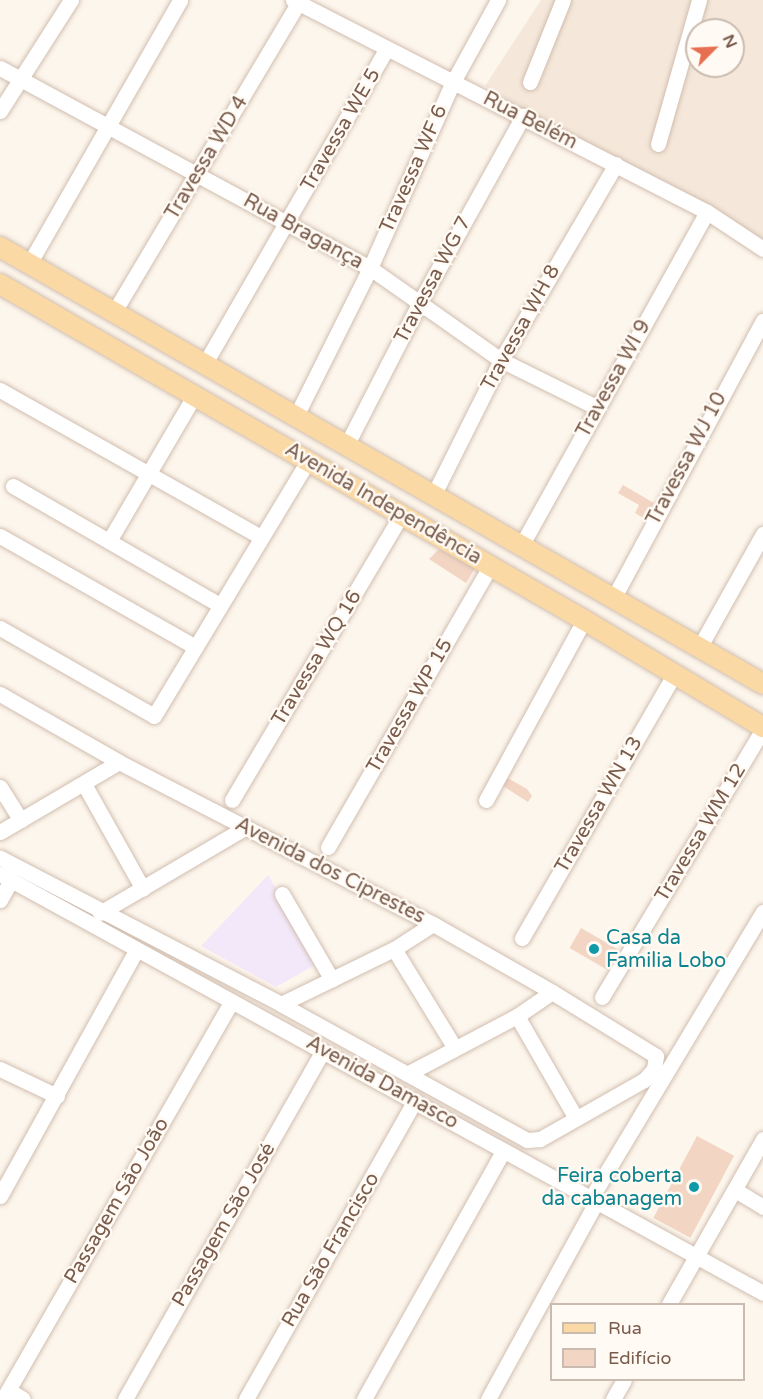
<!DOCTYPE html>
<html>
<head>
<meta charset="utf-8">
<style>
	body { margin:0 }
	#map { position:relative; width:763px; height:1399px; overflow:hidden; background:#fdf6ec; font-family:"Varela Round",sans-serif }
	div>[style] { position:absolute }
	.residential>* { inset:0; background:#f5e8da }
	.education>* { inset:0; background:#f3e8fa }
	.building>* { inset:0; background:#f3d5c3; transform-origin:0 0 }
	.roads { filter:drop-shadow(0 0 2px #d1beb0) drop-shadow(0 0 2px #d1beb0) }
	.minor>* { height:15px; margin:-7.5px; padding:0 7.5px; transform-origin:7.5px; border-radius:7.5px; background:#fff }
	.major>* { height:20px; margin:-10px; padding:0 10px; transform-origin:10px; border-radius:10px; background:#fbd9a5 }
	.dots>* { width:16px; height:16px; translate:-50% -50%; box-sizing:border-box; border:3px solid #fffaf3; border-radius:50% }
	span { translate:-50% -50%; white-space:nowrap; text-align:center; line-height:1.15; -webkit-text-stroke:5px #fffaf3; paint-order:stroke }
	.street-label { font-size:20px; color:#7a5c4d }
	.culture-label { font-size:20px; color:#0d838f }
	.left { translate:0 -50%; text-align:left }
	.right { translate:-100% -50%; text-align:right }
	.legend { position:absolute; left:550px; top:1303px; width:195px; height:78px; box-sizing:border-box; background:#fffaf3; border:2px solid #cabbb1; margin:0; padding:8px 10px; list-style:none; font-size:18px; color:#7a5c4d }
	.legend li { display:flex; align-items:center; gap:12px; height:30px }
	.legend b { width:30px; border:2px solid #cabbb1 }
	.north { position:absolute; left:685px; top:18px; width:60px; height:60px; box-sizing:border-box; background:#fffaf3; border:2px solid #cabbb1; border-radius:50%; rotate:66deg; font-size:16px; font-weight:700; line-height:24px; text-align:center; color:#7a5c4d }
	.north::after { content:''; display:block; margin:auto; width:21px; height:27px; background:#e76f51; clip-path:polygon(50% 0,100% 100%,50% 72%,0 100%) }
</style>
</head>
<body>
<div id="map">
	<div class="residential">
		<div style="clip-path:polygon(evenodd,541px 0,763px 0,763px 242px,616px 164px,485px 86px,541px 0,697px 30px,733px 30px,733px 66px,697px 66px,697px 30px)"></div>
	</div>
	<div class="education">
		<div style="clip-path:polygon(268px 875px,320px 962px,276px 987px,201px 946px)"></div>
	</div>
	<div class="building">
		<div style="clip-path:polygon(623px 485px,654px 503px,645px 519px,635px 513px,639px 505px,618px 493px)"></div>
		<div style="clip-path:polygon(439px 549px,475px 568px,466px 583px,429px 559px)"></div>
		<div style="clip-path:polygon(502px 775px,527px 789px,532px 796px,528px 802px,498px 783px)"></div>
		<div style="left:581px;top:928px;width:44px;height:23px;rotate:30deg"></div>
		<div style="left:697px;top:1136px;width:42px;height:93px;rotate:28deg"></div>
	</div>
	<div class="roads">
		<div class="minor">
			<div style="left:293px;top:0;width:465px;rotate:27.1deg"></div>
			<div style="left:707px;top:212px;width:67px;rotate:33.5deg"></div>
			<div style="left:0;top:68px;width:421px;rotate:28.4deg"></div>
			<div style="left:370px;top:268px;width:160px;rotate:35.1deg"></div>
			<div style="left:501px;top:360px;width:108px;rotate:26.3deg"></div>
			<div style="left:530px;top:82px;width:88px;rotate:-68.1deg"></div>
			<div style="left:0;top:111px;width:132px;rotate:-57.4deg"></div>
			<div style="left:658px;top:144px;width:150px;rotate:-74.1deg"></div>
			<div style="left:29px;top:264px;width:304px;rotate:-60.2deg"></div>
			<div style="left:114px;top:312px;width:360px;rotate:-59.2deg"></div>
			<div style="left:204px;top:365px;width:364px;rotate:-60deg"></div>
			<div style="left:0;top:390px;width:300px;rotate:29.4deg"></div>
			<div style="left:296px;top:416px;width:165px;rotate:-63.4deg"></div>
			<div style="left:370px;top:268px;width:204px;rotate:-66deg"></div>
			<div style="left:453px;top:82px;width:94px;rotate:-61.2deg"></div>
			<div style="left:346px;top:446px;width:162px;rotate:-62.8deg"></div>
			<div style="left:420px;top:302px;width:213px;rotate:-61deg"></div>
			<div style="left:13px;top:486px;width:239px;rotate:29.9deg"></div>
			<div style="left:433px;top:496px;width:152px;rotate:-63.4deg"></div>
			<div style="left:501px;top:360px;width:227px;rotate:-59.6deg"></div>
			<div style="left:0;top:536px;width:224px;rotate:29.6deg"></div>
			<div style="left:109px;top:541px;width:168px;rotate:-59.6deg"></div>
			<div style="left:521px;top:546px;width:382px;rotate:-60.9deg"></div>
			<div style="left:613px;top:599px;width:316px;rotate:-61.7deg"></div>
			<div style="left:0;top:628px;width:177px;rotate:29.7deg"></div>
			<div style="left:154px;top:716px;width:298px;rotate:-58.9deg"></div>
			<div style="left:699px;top:648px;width:131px;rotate:-60.7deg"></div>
			<div style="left:0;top:694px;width:137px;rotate:29.7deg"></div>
			<div style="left:119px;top:762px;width:353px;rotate:27.3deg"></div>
			<div style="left:433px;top:924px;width:137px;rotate:29.7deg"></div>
			<div style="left:552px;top:992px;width:122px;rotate:31.6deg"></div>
			<div style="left:656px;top:1056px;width:13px;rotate:99deg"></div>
			<div style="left:654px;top:1069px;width:15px;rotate:132deg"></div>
			<div style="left:644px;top:1080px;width:120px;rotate:150.4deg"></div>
			<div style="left:540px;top:1139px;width:13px;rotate:176deg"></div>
			<div style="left:527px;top:1140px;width:281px;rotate:-151.1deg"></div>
			<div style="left:281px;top:1004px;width:317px;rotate:-152.5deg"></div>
			<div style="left:84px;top:784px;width:120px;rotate:60.7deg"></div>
			<div style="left:0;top:787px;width:39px;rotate:58deg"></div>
			<div style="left:232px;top:800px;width:331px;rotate:-59.3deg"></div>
			<div style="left:486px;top:800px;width:205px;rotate:-61.4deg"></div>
			<div style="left:0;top:832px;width:138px;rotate:-30.5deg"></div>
			<div style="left:328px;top:847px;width:326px;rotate:-60deg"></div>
			<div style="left:0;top:874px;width:870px;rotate:28.77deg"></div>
			<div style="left:282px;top:894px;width:99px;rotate:59.8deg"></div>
			<div style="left:0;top:900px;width:23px;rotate:-61deg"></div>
			<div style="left:100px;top:913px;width:169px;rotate:-30.5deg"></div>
			<div style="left:522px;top:938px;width:306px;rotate:-60deg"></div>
			<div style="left:394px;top:949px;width:116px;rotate:58.4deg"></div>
			<div style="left:602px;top:997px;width:313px;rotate:-59deg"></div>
			<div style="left:281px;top:1004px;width:126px;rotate:-26deg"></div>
			<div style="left:394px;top:949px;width:46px;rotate:-32.7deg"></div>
			<div style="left:517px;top:1016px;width:118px;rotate:60deg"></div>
			<div style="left:0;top:1069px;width:63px;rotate:25.3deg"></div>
			<div style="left:407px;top:1074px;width:124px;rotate:-27.8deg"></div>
			<div style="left:517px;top:1016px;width:42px;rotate:-34.4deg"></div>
			<div style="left:735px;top:1190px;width:33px;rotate:31deg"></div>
			<div style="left:0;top:1196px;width:280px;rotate:-61deg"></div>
			<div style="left:591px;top:1198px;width:334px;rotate:-59deg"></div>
			<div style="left:669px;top:1304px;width:190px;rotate:-60.3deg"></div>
			<div style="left:8px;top:1390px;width:17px;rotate:31deg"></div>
			<div style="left:3px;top:1399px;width:457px;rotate:-60.1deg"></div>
			<div style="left:125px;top:1399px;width:400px;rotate:-60.4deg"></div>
			<div style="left:246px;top:1399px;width:343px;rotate:-60.5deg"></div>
			<div style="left:364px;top:1399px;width:284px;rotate:-60.7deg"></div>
			<div style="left:488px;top:1399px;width:226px;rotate:-61.2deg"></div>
			<div style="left:613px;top:1399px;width:22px;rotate:-60deg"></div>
		</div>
		<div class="major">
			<div style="left:0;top:247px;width:879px;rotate:29.8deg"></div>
			<div style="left:0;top:284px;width:674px;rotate:29.91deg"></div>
			<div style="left:584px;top:620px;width:209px;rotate:30.9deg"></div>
		</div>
	</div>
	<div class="dots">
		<div style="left:594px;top:949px;background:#0f9aa8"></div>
		<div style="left:694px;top:1187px;background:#0f9aa8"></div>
	</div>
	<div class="street-label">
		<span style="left:530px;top:121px;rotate:27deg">Rua Belém</span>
		<span style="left:341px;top:130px;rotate:-60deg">Travessa WE 5</span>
		<span style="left:207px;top:158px;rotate:-59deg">Travessa WD 4</span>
		<span style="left:414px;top:169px;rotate:-66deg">Travessa WF 6</span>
		<span style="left:303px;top:232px;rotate:29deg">Rua Bragança</span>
		<span style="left:433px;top:280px;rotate:-62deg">Travessa WG 7</span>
		<span style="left:521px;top:328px;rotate:-61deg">Travessa WH 8</span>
		<span style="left:614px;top:379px;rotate:-61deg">Travessa WI 9</span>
		<span style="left:687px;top:459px;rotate:-62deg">Travessa WJ 10</span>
		<span style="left:383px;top:504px;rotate:30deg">Avenida Independência</span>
		<span style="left:317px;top:658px;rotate:-59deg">Travessa WQ 16</span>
		<span style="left:410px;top:706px;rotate:-60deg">Travessa WP 15</span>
		<span style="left:599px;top:805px;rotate:-60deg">Travessa WN 13</span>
		<span style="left:701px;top:833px;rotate:-59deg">Travessa WM 12</span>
		<span style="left:330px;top:871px;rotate:27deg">Avenida dos Ciprestes</span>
		<span style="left:382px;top:1083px;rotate:29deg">Avenida Damasco</span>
		<span style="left:117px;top:1201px;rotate:-60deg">Passagem São João</span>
		<span style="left:224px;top:1225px;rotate:-60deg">Passagem São José</span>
		<span style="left:331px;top:1250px;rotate:-60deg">Rua São Francisco</span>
	</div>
	<div class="culture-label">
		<span class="left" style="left:606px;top:950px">Casa da<br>Familia Lobo</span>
		<span class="right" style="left:682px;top:1188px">Feira coberta<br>da cabanagem</span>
	</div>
	<ul class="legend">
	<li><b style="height:8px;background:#fbd9a5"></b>Rua</li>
	<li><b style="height:16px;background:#f3d5c3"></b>Edifício</li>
	</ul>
	<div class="north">N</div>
</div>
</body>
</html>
